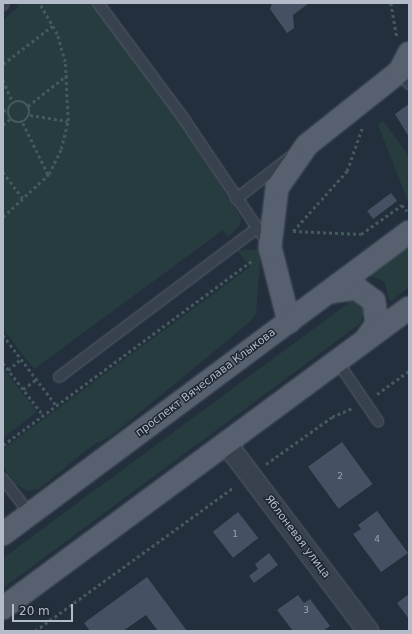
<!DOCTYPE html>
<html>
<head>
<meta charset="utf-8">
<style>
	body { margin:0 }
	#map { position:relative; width:412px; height:634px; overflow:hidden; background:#242f3e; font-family:"DejaVu Sans",sans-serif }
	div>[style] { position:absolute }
	.green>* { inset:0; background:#263c3f }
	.building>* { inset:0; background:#455162; transform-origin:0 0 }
	.path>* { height:2.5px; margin-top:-1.25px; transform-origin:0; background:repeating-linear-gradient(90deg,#44595c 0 3px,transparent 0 6px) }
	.path>.ring { margin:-1.25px; padding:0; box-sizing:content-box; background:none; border:2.5px solid #44595c; border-radius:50% }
	.roads { filter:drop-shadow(0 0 1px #565f6c) drop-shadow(0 0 1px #565f6c) }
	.lane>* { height:10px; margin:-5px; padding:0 5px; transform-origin:5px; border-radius:5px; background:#38414e }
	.street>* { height:20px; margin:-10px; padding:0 10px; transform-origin:10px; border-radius:10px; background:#38414e }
	.primary>* { height:22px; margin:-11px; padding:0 11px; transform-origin:11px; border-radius:11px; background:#56606e }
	span { translate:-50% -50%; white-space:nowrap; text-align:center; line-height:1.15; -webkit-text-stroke:3px #1d2633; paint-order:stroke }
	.number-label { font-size:9px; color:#98a1af }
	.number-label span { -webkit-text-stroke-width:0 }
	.street-label { font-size:11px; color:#b4bcc9 }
	.frame { position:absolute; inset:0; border:4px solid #b4bcc9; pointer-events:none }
	.scale { position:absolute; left:12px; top:604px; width:61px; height:18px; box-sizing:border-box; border:2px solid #b4bcc9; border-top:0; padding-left:5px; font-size:12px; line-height:14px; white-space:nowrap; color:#b4bcc9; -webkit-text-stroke:3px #1d2633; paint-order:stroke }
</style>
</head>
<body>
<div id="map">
	<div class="green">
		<div style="clip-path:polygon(15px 3px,91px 3px,177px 118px,241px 218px,240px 225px,228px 237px,223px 230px,34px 369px,3px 329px,3px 20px,19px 7px)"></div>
		<div style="clip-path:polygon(383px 121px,409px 156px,409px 204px,378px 125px)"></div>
		<div style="clip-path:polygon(409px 245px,409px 287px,390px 302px,384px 281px,368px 275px)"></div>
		<div style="clip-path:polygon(261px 249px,256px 313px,251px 321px,110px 437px,94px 444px,39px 489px,27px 491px,16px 484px,3px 467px,3px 449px,250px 267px,237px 250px)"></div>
		<div style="clip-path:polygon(350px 302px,356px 302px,364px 310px,361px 323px,3px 588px,3px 558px)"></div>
		<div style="clip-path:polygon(3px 368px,37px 412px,3px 438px)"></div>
	</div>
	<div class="building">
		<div style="clip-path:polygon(272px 3px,309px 3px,293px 15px,294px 28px,287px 33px,270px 9px)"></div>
		<div style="clip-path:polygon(409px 104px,409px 137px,395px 114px)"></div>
		<div style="left:391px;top:193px;width:10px;height:30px;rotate:53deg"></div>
		<div style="left:342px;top:442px;width:52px;height:42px;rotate:54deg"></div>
		<div style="clip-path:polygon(377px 511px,408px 553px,381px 572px,353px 534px,361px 529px,358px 525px)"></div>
		<div style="left:238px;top:512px;width:33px;height:32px;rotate:52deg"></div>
		<div style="clip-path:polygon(269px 553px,278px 565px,254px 583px,249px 576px,258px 569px,255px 564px)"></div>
		<div style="clip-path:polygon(147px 577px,187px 631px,158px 631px,146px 615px,123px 631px,90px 631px,84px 623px)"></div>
		<div style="clip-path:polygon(409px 594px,409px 619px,397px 603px)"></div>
		<div style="clip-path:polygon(298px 595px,304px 603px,310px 599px,330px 626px,323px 631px,293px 631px,277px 610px)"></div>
	</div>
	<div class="path">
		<div style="left:391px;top:3px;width:34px;rotate:80deg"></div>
		<div style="left:3px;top:64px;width:62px;rotate:-37.8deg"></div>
		<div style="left:3px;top:80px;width:24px;rotate:66deg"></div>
		<div class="ring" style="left:8px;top:101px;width:19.5px;height:19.5px"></div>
		<div style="left:28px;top:106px;width:50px;rotate:-38.5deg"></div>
		<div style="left:3px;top:110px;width:4px;rotate:14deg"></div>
		<div style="left:30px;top:115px;width:38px;rotate:9deg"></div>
		<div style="left:23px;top:123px;width:57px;rotate:63.9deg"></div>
		<div style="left:3px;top:125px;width:9px;rotate:-41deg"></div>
		<div style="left:3px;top:172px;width:35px;rotate:53deg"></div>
		<div style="left:3px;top:217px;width:63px;rotate:-43.1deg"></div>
		<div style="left:49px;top:174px;width:28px;rotate:-64deg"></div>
		<div style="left:61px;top:149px;width:29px;rotate:-76deg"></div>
		<div style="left:68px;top:121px;width:59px;rotate:-92.9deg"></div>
		<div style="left:65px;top:62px;width:29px;rotate:-106deg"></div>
		<div style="left:57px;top:34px;width:36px;rotate:-120deg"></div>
		<div style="left:293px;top:231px;width:81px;rotate:-48deg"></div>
		<div style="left:347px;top:171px;width:46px;rotate:-70.8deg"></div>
		<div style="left:293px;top:231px;width:68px;rotate:2.5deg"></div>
		<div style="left:361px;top:234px;width:50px;rotate:-35.3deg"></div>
		<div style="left:402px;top:205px;width:8px;rotate:50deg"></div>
		<div style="left:3px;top:335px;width:88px;rotate:52.9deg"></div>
		<div style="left:3px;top:363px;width:66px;rotate:52.4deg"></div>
		<div style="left:8px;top:370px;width:17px;rotate:-40deg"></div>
		<div style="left:23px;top:389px;width:17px;rotate:-36deg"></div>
		<div style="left:377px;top:394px;width:39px;rotate:-36deg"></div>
		<div style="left:3px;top:445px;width:310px;rotate:-36.5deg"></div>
		<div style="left:266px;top:464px;width:81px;rotate:-35.5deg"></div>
		<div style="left:332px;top:417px;width:22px;rotate:-24deg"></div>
		<div style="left:35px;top:631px;width:246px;rotate:-35.9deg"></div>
	</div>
	<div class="roads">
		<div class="lane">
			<div style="left:98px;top:3px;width:144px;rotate:53.4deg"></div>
			<div style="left:184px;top:119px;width:151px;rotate:56.1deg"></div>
			<div style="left:3px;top:5px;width:2px;rotate:-90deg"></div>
			<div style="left:400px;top:71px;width:16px;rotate:55deg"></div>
			<div style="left:236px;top:199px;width:67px;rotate:-37.7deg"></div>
			<div style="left:337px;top:361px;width:73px;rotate:55.7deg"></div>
			<div style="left:59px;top:377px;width:246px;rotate:-36.9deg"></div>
			<div style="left:3px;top:479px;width:44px;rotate:52.4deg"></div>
		</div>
		<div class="street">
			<div style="left:226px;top:443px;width:236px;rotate:52.9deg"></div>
		</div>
		<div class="primary">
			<div style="left:329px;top:292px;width:27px;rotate:-8deg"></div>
			<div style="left:356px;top:288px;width:22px;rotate:36deg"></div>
			<div style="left:374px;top:301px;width:23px;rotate:83deg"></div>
			<div style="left:377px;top:324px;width:17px;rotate:126deg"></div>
			<div style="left:289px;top:322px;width:77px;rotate:-104.2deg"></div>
			<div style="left:270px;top:247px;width:59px;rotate:-83.2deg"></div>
			<div style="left:277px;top:188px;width:52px;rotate:-55.1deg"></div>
			<div style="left:307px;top:145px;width:119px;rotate:-38.5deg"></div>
			<div style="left:400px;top:71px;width:20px;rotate:-63deg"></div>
			<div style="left:3px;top:534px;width:506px;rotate:-36.64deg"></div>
			<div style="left:3px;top:608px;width:505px;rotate:-36.46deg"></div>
		</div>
	</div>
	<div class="number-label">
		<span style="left:340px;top:476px">2</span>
		<span style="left:235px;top:534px">1</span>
		<span style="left:377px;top:539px">4</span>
		<span style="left:306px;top:610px">3</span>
	</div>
	<div class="street-label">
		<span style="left:206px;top:383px;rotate:-37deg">проспект Вячеслава Клыкова</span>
		<span style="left:297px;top:537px;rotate:53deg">Яблоневая улица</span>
	</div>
	<div class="frame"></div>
	<div class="scale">20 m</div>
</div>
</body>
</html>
